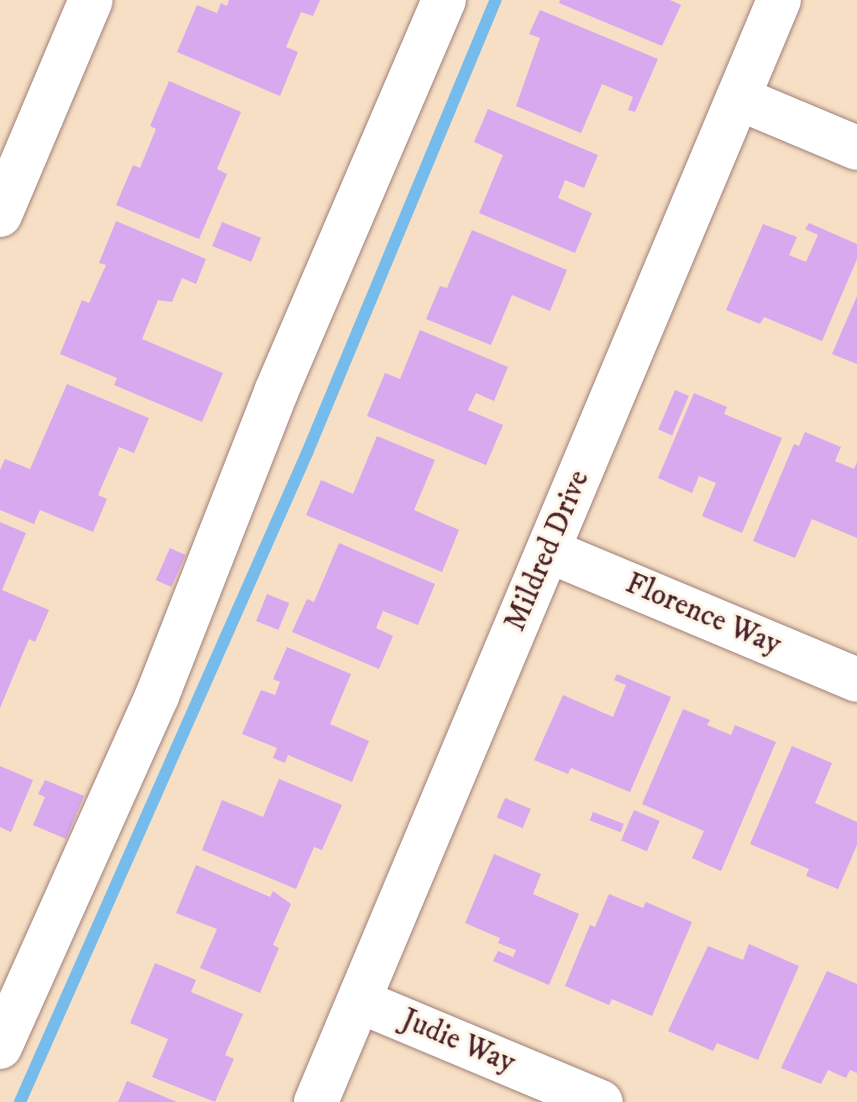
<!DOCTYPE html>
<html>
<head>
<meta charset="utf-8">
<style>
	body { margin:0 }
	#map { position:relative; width:857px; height:1102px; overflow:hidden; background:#f6dfc4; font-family:"IM FELL DW Pica",serif }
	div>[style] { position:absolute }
	.stream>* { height:12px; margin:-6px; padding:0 6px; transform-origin:6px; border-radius:6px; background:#75bbec }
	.building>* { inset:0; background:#d8a9ee; transform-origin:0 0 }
	.roads { filter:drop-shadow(0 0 2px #a07f78) drop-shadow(0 0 2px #a07f78) }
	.minor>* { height:44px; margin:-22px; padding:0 22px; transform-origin:22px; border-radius:22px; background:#fff }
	span { translate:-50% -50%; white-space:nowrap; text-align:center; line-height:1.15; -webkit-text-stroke:6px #fcf5e5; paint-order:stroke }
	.street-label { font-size:30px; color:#4a1f2b }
</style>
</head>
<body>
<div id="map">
	<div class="stream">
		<div style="left:20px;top:1102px;width:710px;rotate:-66.14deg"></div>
		<div style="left:307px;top:453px;width:491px;rotate:-67.4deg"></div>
	</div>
	<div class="building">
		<div style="clip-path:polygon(229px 0,320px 0,313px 16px,301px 12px,286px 47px,298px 52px,280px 96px,177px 52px,197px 5px,217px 13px,221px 3px,227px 6px)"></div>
		<div style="clip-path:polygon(560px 0,670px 0,681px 5px,662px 46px,559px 3px)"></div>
		<div style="clip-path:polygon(540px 10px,658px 59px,635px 112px,628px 110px,633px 97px,602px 84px,581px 133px,516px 106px,540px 38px,529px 34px)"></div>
		<div style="clip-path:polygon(169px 81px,241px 112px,217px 169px,227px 174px,199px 239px,116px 205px,133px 165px,140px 168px,156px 129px,150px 126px)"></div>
		<div style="clip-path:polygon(488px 109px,598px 155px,584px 188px,565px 180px,558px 198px,592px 213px,575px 253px,479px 213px,503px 155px,474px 142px)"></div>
		<div style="clip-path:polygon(116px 221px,206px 259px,196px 284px,182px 278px,172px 302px,158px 300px,142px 339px,223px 373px,202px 422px,114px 385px,117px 378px,60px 354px,82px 300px,89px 303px,106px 265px,99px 263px)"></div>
		<div style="left:222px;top:222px;width:42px;height:26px;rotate:22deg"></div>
		<div style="clip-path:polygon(809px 223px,857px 244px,857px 259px,822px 341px,764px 317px,760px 324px,726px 310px,763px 224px,797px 237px,789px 255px,806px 262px,818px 235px,805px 229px)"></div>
		<div style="clip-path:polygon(472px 230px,567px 270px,550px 311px,512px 295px,491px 345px,426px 319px,440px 286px,447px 288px)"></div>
		<div style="clip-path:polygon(857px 296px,857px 364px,832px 354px)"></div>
		<div style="clip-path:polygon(420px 330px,508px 367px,494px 401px,476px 393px,468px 410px,503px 425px,486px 465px,367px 416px,385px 373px,400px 379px)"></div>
		<div style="clip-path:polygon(67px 384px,149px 418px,134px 453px,119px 447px,98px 495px,107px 499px,93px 532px,40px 510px,34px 524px,0 510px,0 470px,5px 459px,30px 469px)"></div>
		<div style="left:675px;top:390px;width:15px;height:43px;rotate:23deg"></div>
		<div style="clip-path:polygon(694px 393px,727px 407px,724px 414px,782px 438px,742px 533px,702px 516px,716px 483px,699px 476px,692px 493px,658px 478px)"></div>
		<div style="clip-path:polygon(805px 432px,841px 447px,835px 461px,854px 469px,857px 462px,857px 538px,812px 519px,795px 558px,753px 541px,794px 444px,799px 446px)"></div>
		<div style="clip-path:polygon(377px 436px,435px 460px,414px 510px,459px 530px,442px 572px,306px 515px,321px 480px,353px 494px)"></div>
		<div style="clip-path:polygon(0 522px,26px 533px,2px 590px,49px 610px,35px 642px,29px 639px,0 708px)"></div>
		<div style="clip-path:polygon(339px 543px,435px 584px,418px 625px,383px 611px,376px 628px,393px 636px,379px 669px,292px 632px,307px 599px,314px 602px)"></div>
		<div style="left:170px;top:548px;width:17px;height:35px;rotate:24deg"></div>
		<div style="left:267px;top:594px;width:24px;height:29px;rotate:22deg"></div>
		<div style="clip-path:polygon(287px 647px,351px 674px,330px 724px,369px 741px,352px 782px,288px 755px,285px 763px,273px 758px,277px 748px,242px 734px,261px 690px,275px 695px,280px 682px,273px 679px)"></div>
		<div style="clip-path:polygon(617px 674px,671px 697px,630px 792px,571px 768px,568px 774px,534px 760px,563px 695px,613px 717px,626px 685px,614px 680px)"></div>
		<div style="clip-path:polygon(683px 709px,710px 720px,707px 725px,731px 735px,735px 725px,776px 742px,721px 871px,692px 858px,704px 831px,642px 804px)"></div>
		<div style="clip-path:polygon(792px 746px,832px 763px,815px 803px,857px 822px,857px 845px,838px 889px,806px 876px,809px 869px,750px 844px)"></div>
		<div style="clip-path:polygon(0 766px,33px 780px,11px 832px,0 827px)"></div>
		<div style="clip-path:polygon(279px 779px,342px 805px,322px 850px,314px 847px,296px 889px,202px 850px,222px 800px,263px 817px)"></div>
		<div style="clip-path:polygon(45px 780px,84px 796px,66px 839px,33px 825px,45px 797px,38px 794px)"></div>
		<div style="left:505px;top:798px;width:28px;height:21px;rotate:23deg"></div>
		<div style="left:634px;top:810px;width:28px;height:33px;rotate:23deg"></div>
		<div style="left:593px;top:812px;width:33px;height:9px;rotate:21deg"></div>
		<div style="clip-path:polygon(494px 854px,541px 874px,533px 894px,579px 914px,549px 985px,493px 961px,498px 951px,513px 957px,516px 950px,498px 943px,500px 938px,465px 923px)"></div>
		<div style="clip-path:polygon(196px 865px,270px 897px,273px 891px,291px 904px,273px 945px,279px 948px,260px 993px,200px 968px,217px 929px,176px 913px)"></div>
		<div style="clip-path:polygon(609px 894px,643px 908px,646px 902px,692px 922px,652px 1016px,612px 999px,609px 1005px,565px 986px,590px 925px,595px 927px)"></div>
		<div style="clip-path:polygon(749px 944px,799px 966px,758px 1060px,717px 1043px,713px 1051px,668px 1031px,708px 946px,743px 960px)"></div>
		<div style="clip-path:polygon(155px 963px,196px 980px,191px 992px,243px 1014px,225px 1055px,234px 1059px,215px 1102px,152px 1077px,168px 1039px,130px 1023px)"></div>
		<div style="clip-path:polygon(827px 971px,857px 984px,857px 1073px,850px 1070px,846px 1078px,828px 1070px,821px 1084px,781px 1068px)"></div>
		<div style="clip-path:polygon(127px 1081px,177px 1102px,118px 1102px)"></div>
	</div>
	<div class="roads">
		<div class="minor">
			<div style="left:738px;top:98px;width:129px;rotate:22.8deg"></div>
			<div style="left:0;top:215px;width:233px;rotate:-67.1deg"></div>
			<div style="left:549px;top:551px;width:334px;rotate:22.7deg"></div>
			<div style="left:359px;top:1001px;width:262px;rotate:22.7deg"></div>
			<div style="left:0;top:1047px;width:385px;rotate:-65.9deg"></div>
			<div style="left:157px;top:696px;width:326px;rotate:-68.6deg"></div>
			<div style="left:276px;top:392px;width:426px;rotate:-66.8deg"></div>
			<div style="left:316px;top:1102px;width:1195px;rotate:-67.21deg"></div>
		</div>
	</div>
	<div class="street-label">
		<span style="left:548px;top:551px;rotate:-67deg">Mildred Drive</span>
		<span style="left:703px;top:615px;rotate:23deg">Florence Way</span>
		<span style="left:458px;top:1042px;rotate:23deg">Judie Way</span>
	</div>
</div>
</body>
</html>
